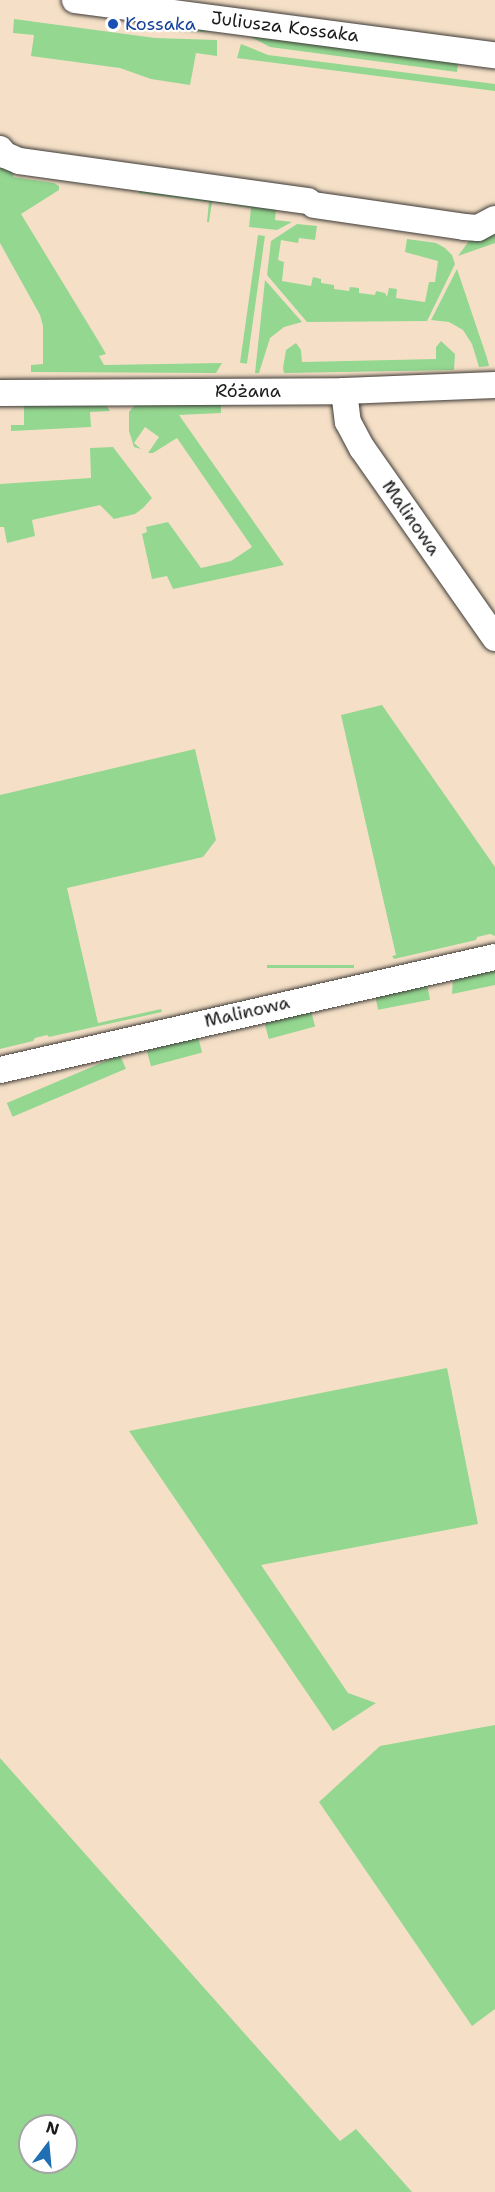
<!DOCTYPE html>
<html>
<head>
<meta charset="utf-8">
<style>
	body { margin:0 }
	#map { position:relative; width:495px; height:2192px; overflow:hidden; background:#f5e0c7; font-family:"Shantell Sans",sans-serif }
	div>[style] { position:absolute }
	.green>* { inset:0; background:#93d790; transform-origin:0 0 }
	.roads { filter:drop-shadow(0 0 2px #3d3936) drop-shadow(0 0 2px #3d3936) }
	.street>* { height:26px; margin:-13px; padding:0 13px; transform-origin:13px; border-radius:13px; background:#fff }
	.dots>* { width:16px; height:16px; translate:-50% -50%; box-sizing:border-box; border:3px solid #fff; border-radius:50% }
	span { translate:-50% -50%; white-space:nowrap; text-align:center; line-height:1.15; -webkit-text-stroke:4.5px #fff; paint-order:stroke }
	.transit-label { font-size:18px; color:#164399 }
	.left { translate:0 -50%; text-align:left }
	.street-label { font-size:18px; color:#1c1c1c }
	.north { position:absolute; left:18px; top:2114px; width:60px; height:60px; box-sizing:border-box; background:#fff; border:2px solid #a4a4a4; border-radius:50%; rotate:16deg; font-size:16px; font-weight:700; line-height:24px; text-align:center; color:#1c1c1c }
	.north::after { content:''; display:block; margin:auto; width:21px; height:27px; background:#1f6fb2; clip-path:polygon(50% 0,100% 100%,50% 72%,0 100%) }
</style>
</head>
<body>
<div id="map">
	<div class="green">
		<div style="clip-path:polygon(14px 19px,155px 38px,217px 40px,217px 56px,196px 53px,190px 85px,151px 79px,120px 68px,31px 56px,34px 35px,13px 33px)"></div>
		<div style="clip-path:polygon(145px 23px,203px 30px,210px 32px,144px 29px)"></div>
		<div style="clip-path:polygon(249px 36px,458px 63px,457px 72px,270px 47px)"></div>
		<div style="clip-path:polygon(241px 44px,268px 55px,495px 84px,495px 91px,237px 58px)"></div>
		<div style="clip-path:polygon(0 162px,14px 170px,13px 177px,54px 183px,59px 186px,59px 190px,21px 214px,99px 342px,106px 354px,99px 356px,104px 365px,222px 363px,216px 373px,31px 372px,31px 365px,43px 364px,43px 326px,40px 315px,0 243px)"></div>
		<div style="clip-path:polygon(140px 184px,276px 208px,275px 220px,292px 222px,277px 230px,249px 227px,251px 208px,212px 202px,209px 222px,207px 222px,209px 202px,139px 193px)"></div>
		<div style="clip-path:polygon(297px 224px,317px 226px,315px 240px,299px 238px,298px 243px,281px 240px,278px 260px,284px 262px,282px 281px,311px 286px,313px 277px,321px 279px,321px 283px,334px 285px,334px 289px,349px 291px,350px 287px,359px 288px,359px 293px,375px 295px,376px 291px,385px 293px,387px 297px,389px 288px,397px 289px,396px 298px,425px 302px,429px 282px,435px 282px,438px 261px,405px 252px,407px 239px,436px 243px,445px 248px,452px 255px,455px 264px,427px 321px,307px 322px,267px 275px,271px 241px)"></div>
		<div style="clip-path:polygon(495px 231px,495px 243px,458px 256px,469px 241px)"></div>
		<div style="left:258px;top:235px;width:7px;height:129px;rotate:8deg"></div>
		<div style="clip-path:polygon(457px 269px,487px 358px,489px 366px,479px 367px,472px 344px,463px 330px,449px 322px,431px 320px)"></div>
		<div style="clip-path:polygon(265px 280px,302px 322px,284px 327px,270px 338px,259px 373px,255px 373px)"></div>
		<div style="clip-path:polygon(441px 341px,455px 354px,454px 370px,284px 373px,283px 368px,286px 350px,296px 343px,301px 350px,302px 362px,436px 359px,436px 347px)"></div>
		<div style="clip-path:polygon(24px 404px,106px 405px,110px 411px,90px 412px,91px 427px,11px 431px,11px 425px,24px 425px)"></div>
		<div style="clip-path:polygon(221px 404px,221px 413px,179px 415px,284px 565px,173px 589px,167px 576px,152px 579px,142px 534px,147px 532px,146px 527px,168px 522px,201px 568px,231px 561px,252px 547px,177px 438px,153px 453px,148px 453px,159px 437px,145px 427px,134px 443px,141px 449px,134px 447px,129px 431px,129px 412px,135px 405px)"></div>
		<div style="clip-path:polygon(113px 447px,152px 498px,143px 508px,135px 514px,114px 519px,100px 505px,32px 520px,35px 536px,7px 543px,4px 527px,0 527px,0 484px,91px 478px,90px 448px)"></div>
		<div style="clip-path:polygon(382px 705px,495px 867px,495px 936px,490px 934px,477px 937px,476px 940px,394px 959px,392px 956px,396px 955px,341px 715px)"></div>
		<div style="clip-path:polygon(195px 749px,216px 840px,203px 857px,67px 888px,98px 1023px,161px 1009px,162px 1012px,49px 1037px,47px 1035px,35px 1038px,33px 1041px,0 1049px,0 795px)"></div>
		<div style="left:354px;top:965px;width:3px;height:87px;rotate:90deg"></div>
		<div style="clip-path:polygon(495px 968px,495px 985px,452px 994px,453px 978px)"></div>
		<div style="left:427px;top:984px;width:16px;height:53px;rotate:79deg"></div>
		<div style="left:311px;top:1011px;width:16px;height:48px;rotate:75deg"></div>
		<div style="left:198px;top:1037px;width:16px;height:53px;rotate:75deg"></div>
		<div style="left:120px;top:1055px;width:15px;height:123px;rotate:67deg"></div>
		<div style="clip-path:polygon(447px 1368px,478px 1524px,261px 1565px,348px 1693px,376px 1703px,333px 1731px,129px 1431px)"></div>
		<div style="clip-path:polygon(495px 1725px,495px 2009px,472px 2026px,319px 1802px,380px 1746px)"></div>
		<div style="clip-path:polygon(evenodd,0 1758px,340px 2141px,356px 2129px,412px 2192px,0 2192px,0 1758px,30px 2126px,66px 2126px,66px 2162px,30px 2162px,30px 2126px)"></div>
	</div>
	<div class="roads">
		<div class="street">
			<div style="left:75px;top:0;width:424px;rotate:7.5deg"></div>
			<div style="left:0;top:149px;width:8px;rotate:50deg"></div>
			<div style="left:5px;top:155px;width:15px;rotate:23deg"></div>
			<div style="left:19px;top:161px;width:292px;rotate:7.9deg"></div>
			<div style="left:314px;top:205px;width:152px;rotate:8.3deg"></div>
			<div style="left:464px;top:227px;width:14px;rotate:4deg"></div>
			<div style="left:478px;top:228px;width:19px;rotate:-28deg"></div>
			<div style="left:344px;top:391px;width:31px;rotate:83deg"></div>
			<div style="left:348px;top:422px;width:30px;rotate:62deg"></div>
			<div style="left:362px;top:448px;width:232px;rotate:55deg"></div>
			<div style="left:0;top:393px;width:344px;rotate:-0.3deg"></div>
			<div style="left:344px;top:391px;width:151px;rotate:-2.3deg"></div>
			<div style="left:0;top:1070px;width:508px;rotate:-12.86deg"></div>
		</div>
	</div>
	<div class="dots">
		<div style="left:113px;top:24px;background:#1a4fb4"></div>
	</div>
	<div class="transit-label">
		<span class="left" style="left:125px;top:24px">Kossaka</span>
	</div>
	<div class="street-label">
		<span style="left:285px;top:27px;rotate:7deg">Juliusza Kossaka</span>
		<span style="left:248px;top:391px">Różana</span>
		<span style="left:411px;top:518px;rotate:55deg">Malinowa</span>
		<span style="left:247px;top:1012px;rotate:-13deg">Malinowa</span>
	</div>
	<div class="north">N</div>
</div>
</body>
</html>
